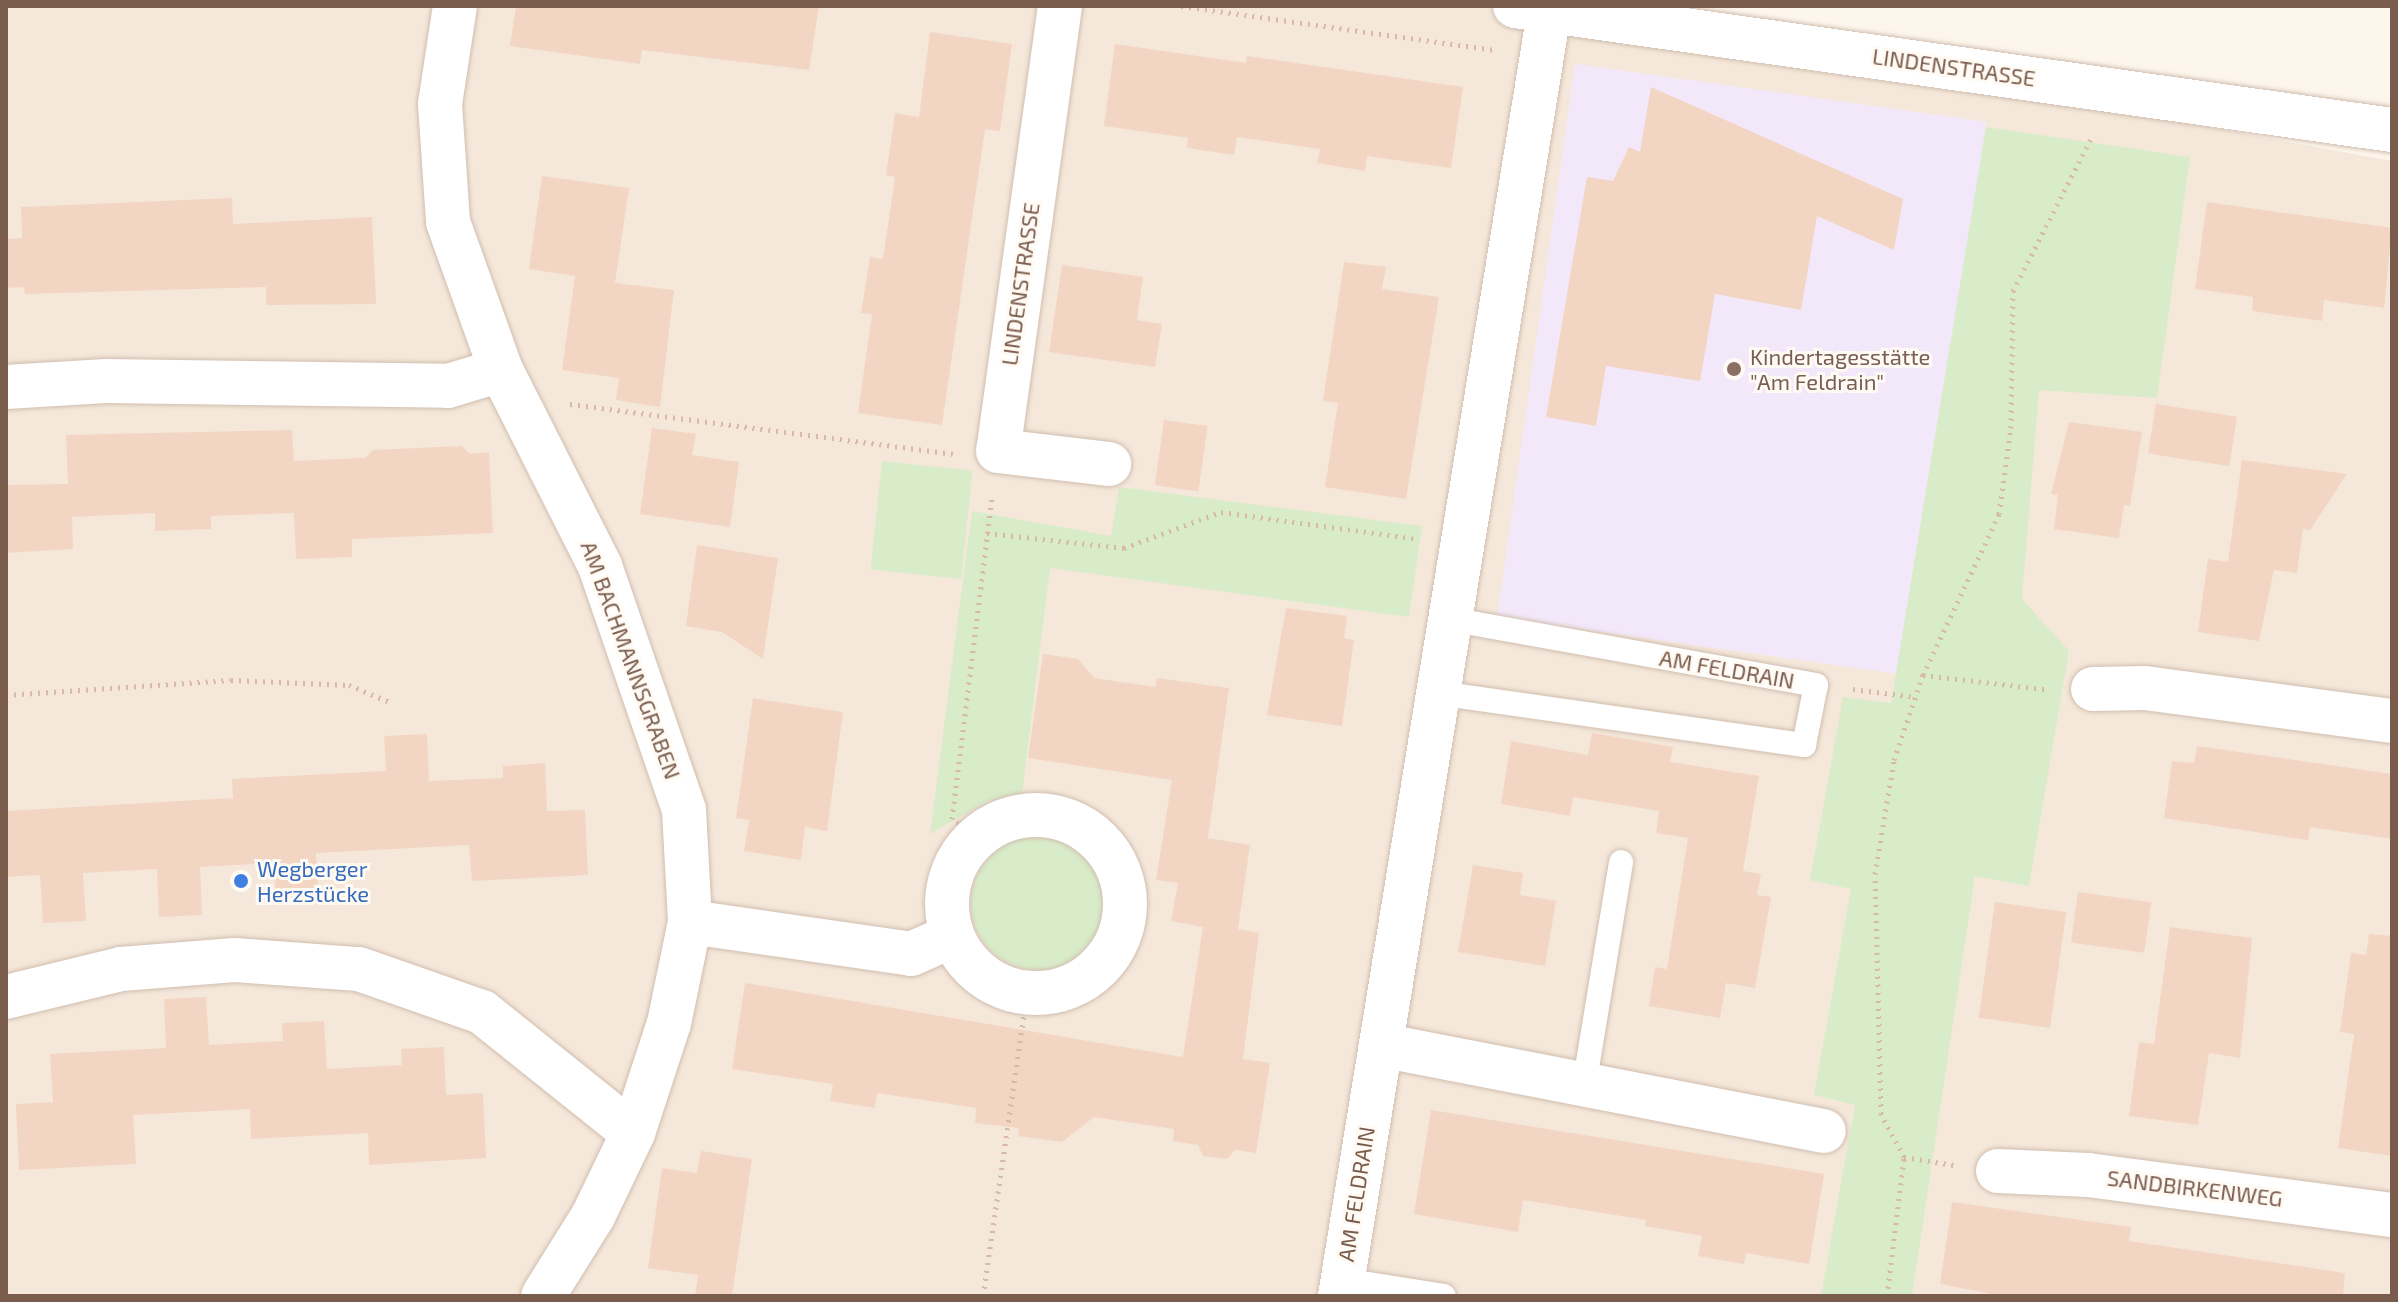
<!DOCTYPE html>
<html>
<head>
<meta charset="utf-8">
<style>
	body { margin:0 }
	#map { position:relative; width:2398px; height:1302px; overflow:hidden; background:#fdf6ec; font-family:"Exo 2",sans-serif }
	div>[style] { position:absolute }
	.residential>* { inset:0; background:#f5e8da }
	.education>* { inset:0; background:#f3e8fa; transform-origin:0 0 }
	.green>* { inset:0; background:#d8ecc9; transform-origin:0 0 }
	.round { border-radius:50% }
	.building>* { inset:0; background:#f3d5c3; transform-origin:0 0 }
	.path>* { height:5px; margin-top:-2.5px; transform-origin:0; background:repeating-linear-gradient(90deg,#d9b8a5 0 2px,transparent 0 8px) }
	.roads { filter:drop-shadow(0 0 2px #d1beb0) drop-shadow(0 0 2px #d1beb0) }
	.lane>* { height:24px; margin:-12px; padding:0 12px; transform-origin:12px; border-radius:12px; background:#fff }
	.street>* { height:44px; margin:-22px; padding:0 22px; transform-origin:22px; border-radius:22px; background:#fff }
	.street>.ring { margin:-22px; padding:0; box-sizing:content-box; background:none; border:44px solid #fff; border-radius:50% }
	.secondary>* { height:44px; margin:-22px; padding:0 22px; transform-origin:22px; border-radius:22px; background:#fff }
	.dots>* { width:22px; height:22px; translate:-50% -50%; box-sizing:border-box; border:4px solid #fffaf3; border-radius:50% }
	span { translate:-50% -50%; white-space:nowrap; text-align:center; line-height:1.15; -webkit-text-stroke:6px #fffaf3; paint-order:stroke }
	.street-label { font-size:22px; color:#7a5c4d }
	.education-label { font-size:22px; color:#785e54 }
	.left { translate:0 -50%; text-align:left }
	.shop-label { font-size:22px; color:#366cbe }
	.frame { position:absolute; inset:0; border:8px solid #7a5c4d; pointer-events:none }
</style>
</head>
<body>
<div id="map">
	<div class="residential">
		<div style="clip-path:polygon(6px 6px,1552px 6px,2392px 161px,2392px 1296px,6px 1296px)"></div>
	</div>
	<div class="education">
		<div style="left:1575px;top:64px;width:415px;height:559px;rotate:8deg"></div>
	</div>
	<div class="green">
		<div style="clip-path:polygon(1986px 127px,2190px 157px,2157px 398px,2039px 390px,2022px 599px,2069px 651px,2029px 886px,1975px 876px,1912px 1296px,1821px 1296px,1855px 1105px,1814px 1095px,1851px 889px,1810px 880px,1843px 697px,1891px 703px)"></div>
		<div style="left:882px;top:461px;width:91px;height:109px;rotate:6deg"></div>
		<div style="clip-path:polygon(1119px 487px,1422px 526px,1409px 617px,1050px 568px,1022px 794px,988px 801px,930px 834px,972px 511px,1111px 536px)"></div>
		<div class="round" style="left:971px;top:836px;width:134px;height:134px"></div>
	</div>
	<div class="building">
		<div style="clip-path:polygon(516px 6px,819px 6px,809px 70px,642px 50px,640px 64px,510px 46px)"></div>
		<div style="clip-path:polygon(930px 32px,1012px 44px,1000px 131px,985px 129px,942px 425px,858px 413px,872px 314px,861px 313px,870px 257px,883px 259px,895px 177px,886px 175px,895px 113px,919px 117px)"></div>
		<div style="clip-path:polygon(1115px 44px,1246px 63px,1247px 56px,1463px 87px,1451px 168px,1367px 156px,1365px 171px,1317px 163px,1320px 149px,1237px 137px,1234px 155px,1187px 148px,1188px 138px,1104px 126px)"></div>
		<div style="clip-path:polygon(1651px 87px,1903px 199px,1894px 250px,1817px 216px,1801px 310px,1715px 294px,1700px 381px,1606px 366px,1596px 426px,1546px 417px,1587px 177px,1613px 181px,1629px 147px,1640px 152px)"></div>
		<div style="clip-path:polygon(542px 176px,629px 188px,615px 283px,674px 290px,660px 407px,616px 400px,619px 378px,562px 370px,575px 276px,529px 269px)"></div>
		<div style="clip-path:polygon(232px 198px,233px 224px,372px 217px,376px 304px,266px 305px,266px 287px,25px 294px,24px 287px,6px 288px,6px 239px,22px 238px,21px 207px)"></div>
		<div style="clip-path:polygon(2207px 202px,2392px 228px,2384px 308px,2324px 300px,2322px 321px,2252px 311px,2253px 297px,2195px 289px)"></div>
		<div style="clip-path:polygon(1344px 262px,1386px 267px,1382px 289px,1439px 297px,1406px 499px,1325px 487px,1338px 403px,1323px 401px)"></div>
		<div style="clip-path:polygon(1062px 265px,1143px 277px,1137px 320px,1162px 324px,1155px 367px,1049px 352px)"></div>
		<div style="left:2156px;top:404px;width:82px;height:50px;rotate:9deg"></div>
		<div style="left:1164px;top:420px;width:44px;height:66px;rotate:8deg"></div>
		<div style="clip-path:polygon(2069px 422px,2142px 432px,2130px 506px,2124px 505px,2119px 538px,2054px 529px,2058px 495px,2051px 494px)"></div>
		<div style="clip-path:polygon(652px 428px,696px 434px,692px 455px,739px 462px,730px 527px,640px 514px)"></div>
		<div style="clip-path:polygon(292px 430px,294px 461px,365px 458px,373px 450px,462px 446px,470px 454px,489px 452px,493px 533px,352px 539px,352px 557px,296px 559px,294px 513px,211px 516px,211px 529px,155px 531px,155px 513px,72px 517px,73px 549px,6px 553px,6px 485px,68px 484px,66px 435px)"></div>
		<div style="clip-path:polygon(2242px 460px,2347px 474px,2310px 530px,2303px 529px,2297px 573px,2274px 570px,2259px 641px,2198px 632px,2208px 559px,2228px 562px)"></div>
		<div style="clip-path:polygon(697px 545px,778px 558px,763px 659px,722px 632px,686px 626px)"></div>
		<div style="clip-path:polygon(1286px 608px,1347px 616px,1344px 638px,1354px 640px,1342px 726px,1267px 715px)"></div>
		<div style="clip-path:polygon(1043px 654px,1078px 659px,1094px 678px,1155px 687px,1157px 678px,1229px 688px,1208px 838px,1250px 845px,1238px 929px,1259px 933px,1243px 1059px,1270px 1063px,1256px 1153px,1235px 1150px,1227px 1159px,1203px 1156px,1198px 1145px,1173px 1141px,1174px 1129px,1094px 1117px,1062px 1142px,1018px 1136px,1019px 1128px,975px 1123px,976px 1108px,877px 1093px,875px 1108px,830px 1101px,833px 1084px,732px 1069px,745px 983px,1183px 1057px,1203px 927px,1171px 921px,1178px 883px,1156px 880px,1172px 780px,1028px 758px)"></div>
		<div style="clip-path:polygon(753px 698px,843px 712px,827px 831px,805px 827px,801px 860px,744px 851px,749px 820px,736px 818px)"></div>
		<div style="clip-path:polygon(1592px 733px,1673px 747px,1670px 762px,1759px 776px,1743px 871px,1761px 874px,1757px 895px,1771px 897px,1755px 988px,1726px 983px,1720px 1018px,1649px 1006px,1655px 967px,1667px 969px,1688px 838px,1656px 833px,1659px 811px,1573px 797px,1570px 816px,1501px 804px,1511px 741px,1588px 755px)"></div>
		<div style="clip-path:polygon(427px 734px,429px 781px,503px 778px,503px 766px,545px 763px,547px 811px,585px 810px,588px 875px,472px 881px,469px 845px,316px 853px,318px 888px,276px 891px,274px 863px,200px 867px,202px 915px,159px 917px,157px 869px,83px 873px,86px 921px,43px 923px,40px 875px,6px 877px,6px 811px,233px 798px,232px 779px,386px 771px,384px 736px)"></div>
		<div style="clip-path:polygon(2197px 746px,2392px 774px,2392px 839px,2310px 827px,2308px 840px,2164px 818px,2172px 761px,2194px 763px)"></div>
		<div style="clip-path:polygon(1473px 865px,1523px 873px,1520px 895px,1556px 901px,1545px 966px,1458px 952px)"></div>
		<div style="left:2078px;top:892px;width:74px;height:51px;rotate:8deg"></div>
		<div style="left:1995px;top:902px;width:72px;height:117px;rotate:8deg"></div>
		<div style="clip-path:polygon(2170px 927px,2252px 938px,2240px 1058px,2209px 1053px,2198px 1125px,2129px 1116px,2139px 1042px,2154px 1044px)"></div>
		<div style="clip-path:polygon(2369px 934px,2392px 936px,2392px 1156px,2338px 1148px,2354px 1034px,2340px 1032px,2351px 953px,2366px 955px)"></div>
		<div style="clip-path:polygon(206px 997px,209px 1045px,283px 1041px,282px 1023px,324px 1021px,327px 1069px,402px 1065px,401px 1049px,444px 1047px,446px 1095px,483px 1093px,486px 1158px,369px 1165px,368px 1133px,251px 1139px,250px 1109px,133px 1115px,136px 1164px,19px 1170px,16px 1104px,53px 1102px,50px 1054px,166px 1048px,164px 999px)"></div>
		<div style="clip-path:polygon(1431px 1110px,1824px 1174px,1809px 1264px,1746px 1253px,1744px 1264px,1698px 1256px,1702px 1236px,1645px 1226px,1646px 1220px,1523px 1200px,1518px 1232px,1414px 1214px)"></div>
		<div style="clip-path:polygon(701px 1151px,752px 1159px,732px 1296px,695px 1296px,698px 1275px,648px 1268px,662px 1168px,697px 1173px)"></div>
		<div style="clip-path:polygon(1952px 1202px,2131px 1227px,2129px 1241px,2345px 1273px,2343px 1296px,2003px 1296px,1940px 1284px)"></div>
	</div>
	<div class="path">
		<div style="left:1181px;top:6px;width:315px;rotate:8deg"></div>
		<div style="left:570px;top:404px;width:386px;rotate:7.4deg"></div>
		<div style="left:987px;top:533px;width:138px;rotate:6.2deg"></div>
		<div style="left:1124px;top:548px;width:103px;rotate:-20.4deg"></div>
		<div style="left:1221px;top:512px;width:198px;rotate:7.8deg"></div>
		<div style="left:1923px;top:675px;width:128px;rotate:6.7deg"></div>
		<div style="left:1853px;top:689px;width:63px;rotate:7.4deg"></div>
		<div style="left:6px;top:695px;width:225px;rotate:-3.8deg"></div>
		<div style="left:231px;top:680px;width:118px;rotate:2.4deg"></div>
		<div style="left:349px;top:685px;width:44px;rotate:22.5deg"></div>
		<div style="left:979px;top:835px;width:31px;rotate:-149deg"></div>
		<div style="left:952px;top:819px;width:323px;rotate:-82.9deg"></div>
		<div style="left:1904px;top:1157px;width:50px;rotate:9.3deg"></div>
		<div style="left:983px;top:1296px;width:306px;rotate:-81.7deg"></div>
		<div style="left:1887px;top:1296px;width:140px;rotate:-83deg"></div>
		<div style="left:1904px;top:1157px;width:49px;rotate:-118.1deg"></div>
		<div style="left:1881px;top:1114px;width:240px;rotate:-91.4deg"></div>
		<div style="left:1875px;top:874px;width:116px;rotate:-80.5deg"></div>
		<div style="left:1894px;top:760px;width:90px;rotate:-71.2deg"></div>
		<div style="left:1923px;top:675px;width:178px;rotate:-64.7deg"></div>
		<div style="left:1999px;top:514px;width:87px;rotate:-82.1deg"></div>
		<div style="left:2011px;top:428px;width:137px;rotate:-89.2deg"></div>
		<div style="left:2013px;top:291px;width:175px;rotate:-62.9deg"></div>
	</div>
	<div class="roads">
		<div class="lane">
			<div style="left:1438px;top:693px;width:370px;rotate:8.1deg"></div>
			<div style="left:1804px;top:745px;width:61px;rotate:-78.7deg"></div>
			<div style="left:1816px;top:685px;width:372px;rotate:-169.8deg"></div>
			<div style="left:1584px;top:1086px;width:227px;rotate:-80.6deg"></div>
			<div style="left:1343px;top:1280px;width:102px;rotate:9deg"></div>
		</div>
		<div class="street">
			<div style="left:455px;top:6px;width:99px;rotate:98.7deg"></div>
			<div style="left:440px;top:104px;width:118px;rotate:86.1deg"></div>
			<div style="left:448px;top:222px;width:157px;rotate:70.3deg"></div>
			<div style="left:501px;top:370px;width:220px;rotate:63.2deg"></div>
			<div style="left:600px;top:566px;width:258px;rotate:71deg"></div>
			<div style="left:684px;top:810px;width:112px;rotate:86.9deg"></div>
			<div style="left:690px;top:922px;width:103px;rotate:101.7deg"></div>
			<div style="left:669px;top:1023px;width:116px;rotate:108.1deg"></div>
			<div style="left:633px;top:1133px;width:92px;rotate:115.7deg"></div>
			<div style="left:593px;top:1216px;width:94px;rotate:122deg"></div>
			<div style="left:1060px;top:6px;width:449px;rotate:97.9deg"></div>
			<div style="left:998px;top:451px;width:112px;rotate:6.7deg"></div>
			<div style="left:6px;top:387px;width:100px;rotate:-3.4deg"></div>
			<div style="left:106px;top:381px;width:342px;rotate:0.8deg"></div>
			<div style="left:448px;top:386px;width:55px;rotate:-16.8deg"></div>
			<div style="left:2093px;top:689px;width:52px;rotate:-1.1deg"></div>
			<div style="left:2145px;top:688px;width:249px;rotate:7.6deg"></div>
			<div class="ring" style="left:947px;top:815px;width:134px;height:134px"></div>
			<div style="left:690px;top:922px;width:223px;rotate:8.2deg"></div>
			<div style="left:911px;top:954px;width:45px;rotate:-23.7deg"></div>
			<div style="left:6px;top:997px;width:118px;rotate:-13.7deg"></div>
			<div style="left:121px;top:969px;width:114px;rotate:-4.5deg"></div>
			<div style="left:235px;top:960px;width:124px;rotate:4.2deg"></div>
			<div style="left:359px;top:969px;width:130px;rotate:19.3deg"></div>
			<div style="left:482px;top:1012px;width:193px;rotate:38.7deg"></div>
			<div style="left:1381px;top:1045px;width:451px;rotate:11deg"></div>
			<div style="left:1998px;top:1171px;width:90px;rotate:2.5deg"></div>
			<div style="left:2088px;top:1175px;width:307px;rotate:7.5deg"></div>
			<div style="left:1340px;top:1296px;width:1301px;rotate:-80.75deg"></div>
		</div>
		<div class="secondary">
			<div style="left:1515px;top:6px;width:886px;rotate:8.05deg"></div>
		</div>
	</div>
	<div class="dots">
		<div style="left:1734px;top:369px;background:#8d6e63"></div>
		<div style="left:241px;top:881px;background:#3f7fe0"></div>
	</div>
	<div class="street-label">
		<span style="left:1954px;top:67px;rotate:8deg">LINDENSTRASSE</span>
		<span style="left:1020px;top:284px;rotate:-82deg">LINDENSTRASSE</span>
		<span style="left:631px;top:660px;rotate:70deg">AM BACHMANNSGRABEN</span>
		<span style="left:1727px;top:669px;rotate:10deg">AM FELDRAIN</span>
		<span style="left:2195px;top:1188px;rotate:7deg">SANDBIRKENWEG</span>
		<span style="left:1356px;top:1194px;rotate:-81deg">AM FELDRAIN</span>
	</div>
	<div class="education-label">
		<span class="left" style="left:1750px;top:369px">Kindertagesstätte<br>"Am Feldrain"</span>
	</div>
	<div class="shop-label">
		<span class="left" style="left:257px;top:881px">Wegberger<br>Herzstücke</span>
	</div>
	<div class="frame"></div>
</div>
</body>
</html>
